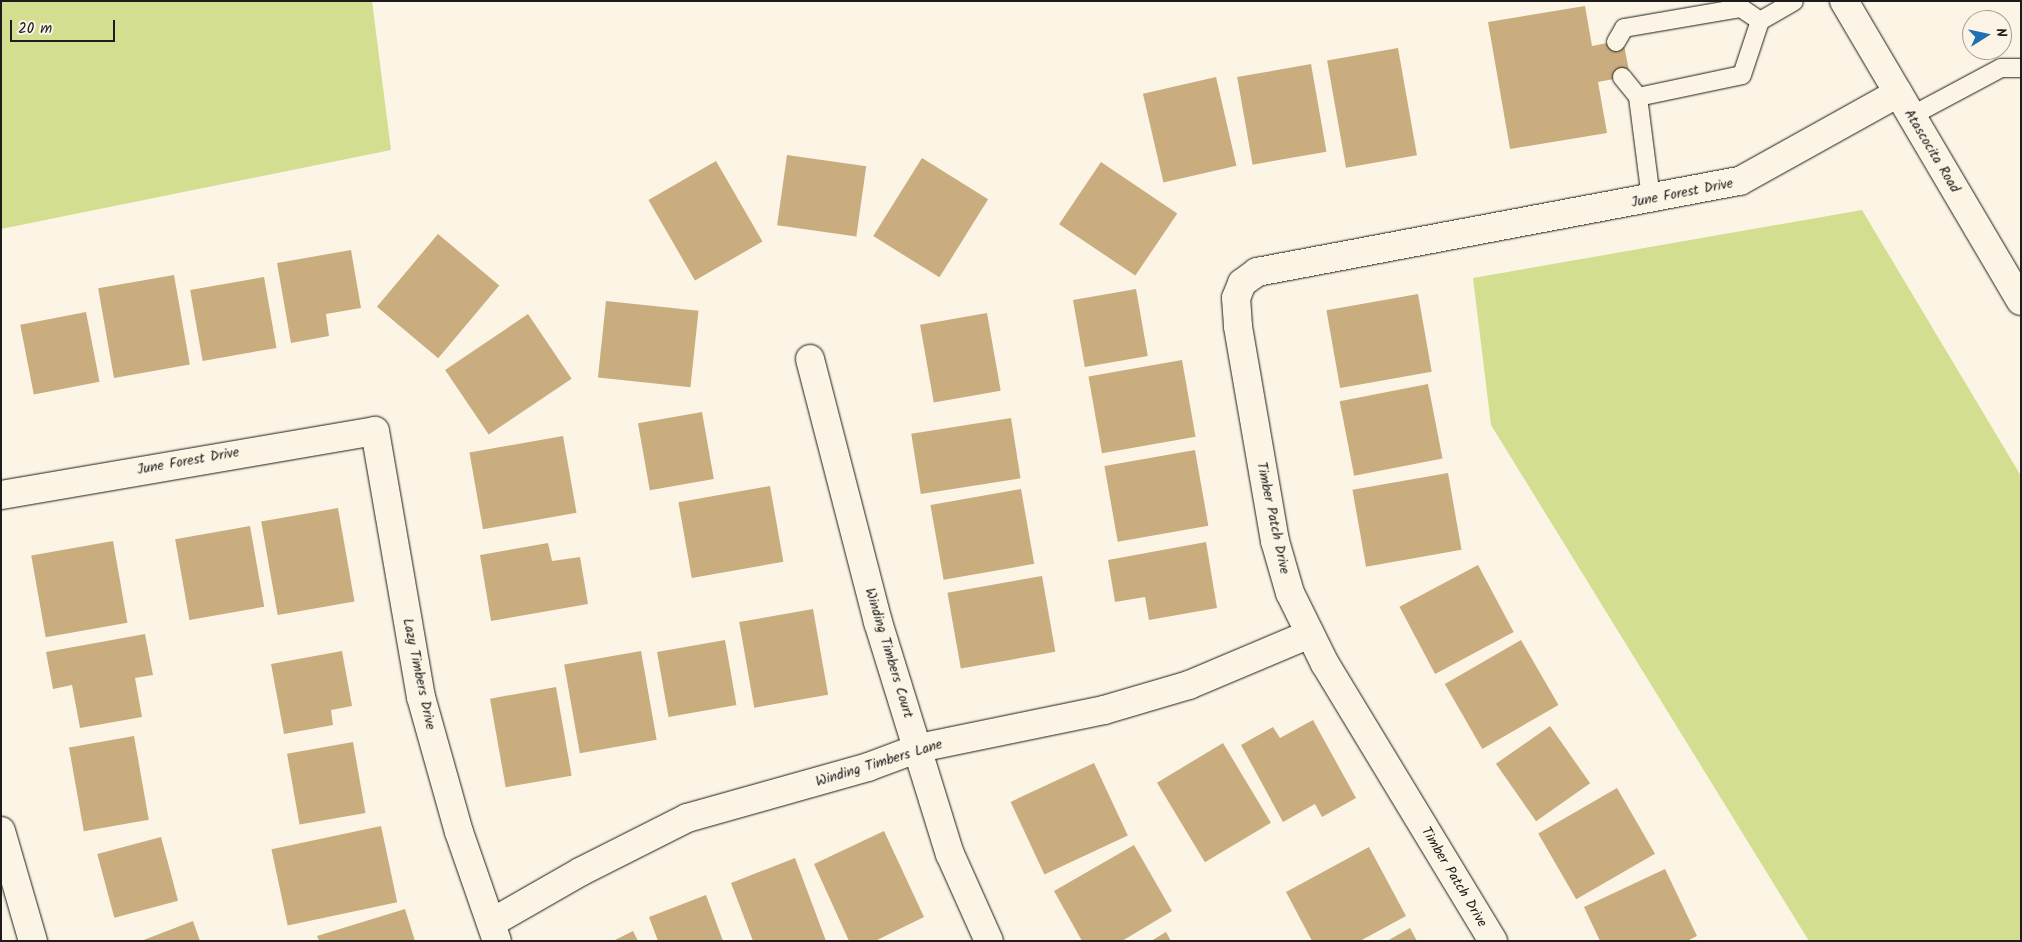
<!DOCTYPE html>
<html>
<head>
<meta charset="utf-8">
<style>
	body { margin:0 }
	#map { position:relative; width:2022px; height:942px; overflow:hidden; background:#fcf5e5; font-family:Kalam,sans-serif }
	div>[style] { position:absolute }
	.green>* { inset:0; background:#d3de90 }
	.building>* { inset:0; background:#c9ad7f; transform-origin:0 0 }
	.roads { filter:drop-shadow(0 0 1px #1c1c1c) drop-shadow(0 0 1px #1c1c1c) }
	.lane>* { height:18px; margin:-9px; padding:0 9px; transform-origin:9px; border-radius:9px; background:#fcf5e5 }
	.street>* { height:28px; margin:-14px; padding:0 14px; transform-origin:14px; border-radius:14px; background:#fcf5e5 }
	.secondary>* { height:28px; margin:-14px; padding:0 14px; transform-origin:14px; border-radius:14px; background:#fcf5e5 }
	span { translate:-50% -50%; white-space:nowrap; text-align:center; line-height:1.15; -webkit-text-stroke:4px #fcf5e5; paint-order:stroke }
	.street-label { font-size:14px; color:#1c1c1c }
	.frame { position:absolute; inset:0; border:2px solid #1c1c1c; pointer-events:none }
	.north { position:absolute; left:1962px; top:10px; width:50px; height:50px; box-sizing:border-box; background:#fcf5e5; border:1px solid #a29e95; border-radius:50%; rotate:80deg; font-size:14px; font-weight:700; line-height:20px; text-align:center; color:#1c1c1c }
	.north::after { content:''; display:block; margin:auto; width:18px; height:22px; background:#1f6fb2; clip-path:polygon(50% 0,100% 100%,50% 72%,0 100%) }
	.scale { position:absolute; left:10px; top:20px; width:105px; height:22px; box-sizing:border-box; border:2px solid #1c1c1c; border-top:0; padding-left:6px; font-size:15px; line-height:18px; white-space:nowrap; color:#1c1c1c; -webkit-text-stroke:4px #fcf5e5; paint-order:stroke }
</style>
</head>
<body>
<div id="map">
	<div class="green">
		<div style="clip-path:polygon(1px 1px,372px 1px,391px 150px,1px 229px)"></div>
		<div style="clip-path:polygon(1862px 210px,2021px 476px,2021px 941px,1809px 941px,1491px 425px,1473px 278px)"></div>
	</div>
	<div class="building">
		<div style="clip-path:polygon(1585px 6px,1592px 46px,1623px 40px,1630px 76px,1598px 82px,1607px 133px,1510px 149px,1488px 22px)"></div>
		<div style="left:1398px;top:48px;width:109px;height:72px;rotate:80deg"></div>
		<div style="left:1311px;top:64px;width:89px;height:75px;rotate:80deg"></div>
		<div style="left:1216px;top:77px;width:91px;height:75px;rotate:77deg"></div>
		<div style="left:787px;top:155px;width:80px;height:71px;rotate:8deg"></div>
		<div style="left:922px;top:158px;width:78px;height:92px;rotate:32deg"></div>
		<div style="left:716px;top:161px;width:93px;height:78px;rotate:60deg"></div>
		<div style="left:1101px;top:162px;width:92px;height:75px;rotate:34deg"></div>
		<div style="left:438px;top:234px;width:80px;height:95px;rotate:40deg"></div>
		<div style="clip-path:polygon(351px 250px,361px 308px,326px 314px,329px 336px,291px 343px,277px 263px)"></div>
		<div style="left:174px;top:275px;width:91px;height:77px;rotate:80deg"></div>
		<div style="left:264px;top:277px;width:72px;height:75px;rotate:80deg"></div>
		<div style="left:1136px;top:289px;width:68px;height:64px;rotate:80deg"></div>
		<div style="left:1418px;top:294px;width:79px;height:93px;rotate:80deg"></div>
		<div style="left:606px;top:301px;width:93px;height:77px;rotate:6deg"></div>
		<div style="left:86px;top:312px;width:71px;height:67px;rotate:79deg"></div>
		<div style="left:987px;top:313px;width:79px;height:68px;rotate:80deg"></div>
		<div style="left:528px;top:314px;width:78px;height:100px;rotate:56deg"></div>
		<div style="left:1182px;top:360px;width:78px;height:95px;rotate:80deg"></div>
		<div style="left:1428px;top:384px;width:76px;height:90px;rotate:79deg"></div>
		<div style="left:702px;top:412px;width:68px;height:65px;rotate:80deg"></div>
		<div style="left:1011px;top:418px;width:61px;height:101px;rotate:81deg"></div>
		<div style="left:563px;top:436px;width:78px;height:95px;rotate:80deg"></div>
		<div style="left:1195px;top:450px;width:77px;height:92px;rotate:80deg"></div>
		<div style="left:1448px;top:473px;width:78px;height:97px;rotate:80deg"></div>
		<div style="left:770px;top:486px;width:77px;height:93px;rotate:80deg"></div>
		<div style="left:1021px;top:489px;width:76px;height:92px;rotate:80deg"></div>
		<div style="left:338px;top:508px;width:95px;height:78px;rotate:80deg"></div>
		<div style="left:250px;top:526px;width:82px;height:76px;rotate:80deg"></div>
		<div style="left:113px;top:541px;width:83px;height:83px;rotate:80deg"></div>
		<div style="clip-path:polygon(1206px 542px,1217px 608px,1149px 620px,1145px 597px,1115px 602px,1108px 560px)"></div>
		<div style="clip-path:polygon(548px 543px,552px 561px,580px 557px,588px 604px,491px 621px,480px 555px)"></div>
		<div style="left:1478px;top:565px;width:76px;height:89px;rotate:62deg"></div>
		<div style="left:1042px;top:576px;width:77px;height:96px;rotate:80deg"></div>
		<div style="left:813px;top:609px;width:87px;height:75px;rotate:80deg"></div>
		<div style="clip-path:polygon(145px 634px,153px 675px,135px 678px,142px 717px,80px 728px,72px 685px,53px 689px,46px 652px)"></div>
		<div style="left:725px;top:640px;width:66px;height:69px;rotate:80deg"></div>
		<div style="left:1521px;top:640px;width:75px;height:88px;rotate:60deg"></div>
		<div style="clip-path:polygon(342px 651px,352px 706px,331px 710px,333px 725px,284px 734px,271px 664px)"></div>
		<div style="left:641px;top:651px;width:90px;height:78px;rotate:80deg"></div>
		<div style="left:556px;top:687px;width:90px;height:67px;rotate:80deg"></div>
		<div style="clip-path:polygon(1313px 720px,1356px 798px,1322px 817px,1315px 804px,1283px 822px,1241px 745px,1273px 727px,1280px 738px)"></div>
		<div style="left:1550px;top:726px;width:70px;height:66px;rotate:55deg"></div>
		<div style="left:134px;top:736px;width:85px;height:66px;rotate:80deg"></div>
		<div style="left:353px;top:742px;width:72px;height:67px;rotate:80deg"></div>
		<div style="left:1223px;top:743px;width:93px;height:77px;rotate:59deg"></div>
		<div style="left:1094px;top:763px;width:80px;height:92px;rotate:65deg"></div>
		<div style="left:1617px;top:788px;width:76px;height:91px;rotate:60deg"></div>
		<div style="left:381px;top:826px;width:78px;height:112px;rotate:78deg"></div>
		<div style="clip-path:polygon(884px 831px,924px 917px,875px 941px,849px 941px,814px 864px)"></div>
		<div style="left:161px;top:837px;width:66px;height:66px;rotate:75deg"></div>
		<div style="clip-path:polygon(1134px 845px,1172px 911px,1122px 941px,1082px 941px,1054px 891px)"></div>
		<div style="clip-path:polygon(1369px 847px,1406px 916px,1360px 941px,1312px 941px,1286px 892px)"></div>
		<div style="clip-path:polygon(795px 858px,826px 941px,753px 941px,731px 883px)"></div>
		<div style="clip-path:polygon(1665px 869px,1697px 936px,1687px 941px,1600px 941px,1584px 907px)"></div>
		<div style="clip-path:polygon(706px 895px,723px 941px,658px 941px,649px 917px)"></div>
		<div style="clip-path:polygon(405px 909px,415px 941px,319px 941px,317px 936px)"></div>
		<div style="clip-path:polygon(193px 921px,200px 941px,141px 941px)"></div>
		<div style="clip-path:polygon(1410px 928px,1417px 941px,1387px 941px)"></div>
		<div style="clip-path:polygon(633px 931px,638px 941px,613px 941px)"></div>
		<div style="clip-path:polygon(1166px 932px,1171px 941px,1151px 941px)"></div>
	</div>
	<div class="roads">
		<div class="lane">
			<div style="left:1616px;top:42px;width:16px;rotate:-60deg"></div>
			<div style="left:1624px;top:28px;width:119px;rotate:-9.7deg"></div>
			<div style="left:1741px;top:8px;width:23px;rotate:34deg"></div>
			<div style="left:1760px;top:21px;width:39px;rotate:-30deg"></div>
			<div style="left:1622px;top:77px;width:26px;rotate:51deg"></div>
			<div style="left:1638px;top:97px;width:106px;rotate:-11.9deg"></div>
			<div style="left:1742px;top:75px;width:57px;rotate:-71.6deg"></div>
			<div style="left:1638px;top:97px;width:103px;rotate:82.7deg"></div>
			<div style="left:1911px;top:116px;width:102px;rotate:-28.1deg"></div>
			<div style="left:2001px;top:68px;width:20px"></div>
		</div>
		<div class="street">
			<div style="left:810px;top:359px;width:272px;rotate:75.5deg"></div>
			<div style="left:878px;top:622px;width:243px;rotate:72.8deg"></div>
			<div style="left:950px;top:854px;width:95px;rotate:65.9deg"></div>
			<div style="left:1px;top:495px;width:379px;rotate:-9.7deg"></div>
			<div style="left:375px;top:431px;width:270px;rotate:80.2deg"></div>
			<div style="left:421px;top:697px;width:140px;rotate:74.3deg"></div>
			<div style="left:459px;top:832px;width:115px;rotate:70.8deg"></div>
			<div style="left:1px;top:831px;width:115px;rotate:73.8deg"></div>
			<div style="left:491px;top:923px;width:103px;rotate:-29.8deg"></div>
			<div style="left:580px;top:872px;width:120px;rotate:-26.8deg"></div>
			<div style="left:687px;top:818px;width:188px;rotate:-15.7deg"></div>
			<div style="left:868px;top:767px;width:54px;rotate:-20.4deg"></div>
			<div style="left:919px;top:748px;width:189px;rotate:-11.6deg"></div>
			<div style="left:1104px;top:710px;width:89px;rotate:-16.4deg"></div>
			<div style="left:1189px;top:685px;width:131px;rotate:-22.9deg"></div>
			<div style="left:1493px;top:941px;width:324px;rotate:-121.2deg"></div>
			<div style="left:1325px;top:664px;width:79px;rotate:-116.2deg"></div>
			<div style="left:1290px;top:593px;width:54px;rotate:-106.1deg"></div>
			<div style="left:1275px;top:541px;width:218px;rotate:-99.8deg"></div>
			<div style="left:1238px;top:326px;width:28px;rotate:-94deg"></div>
			<div style="left:1236px;top:298px;width:16px;rotate:-68deg"></div>
			<div style="left:1242px;top:283px;width:19px;rotate:-36deg"></div>
			<div style="left:1257px;top:272px;width:491px;rotate:-10.7deg"></div>
			<div style="left:1740px;top:181px;width:181px;rotate:-29.1deg"></div>
		</div>
		<div class="secondary">
			<div style="left:1844px;top:1px;width:348px;rotate:59.5deg"></div>
		</div>
	</div>
	<div class="street-label">
		<span style="left:1932px;top:151px;rotate:59deg">Atascocita Road</span>
		<span style="left:1682px;top:193px;rotate:-11deg">June Forest Drive</span>
		<span style="left:188px;top:461px;rotate:-10deg">June Forest Drive</span>
		<span style="left:1273px;top:518px;rotate:78deg">Timber Patch Drive</span>
		<span style="left:889px;top:653px;rotate:73deg">Winding Timbers Court</span>
		<span style="left:419px;top:674px;rotate:78deg">Lazy Timbers Drive</span>
		<span style="left:879px;top:763px;rotate:-17deg">Winding Timbers Lane</span>
		<span style="left:1454px;top:877px;rotate:59deg">Timber Patch Drive</span>
	</div>
	<div class="frame"></div>
	<div class="north">N</div>
	<div class="scale">20 m</div>
</div>
</body>
</html>
